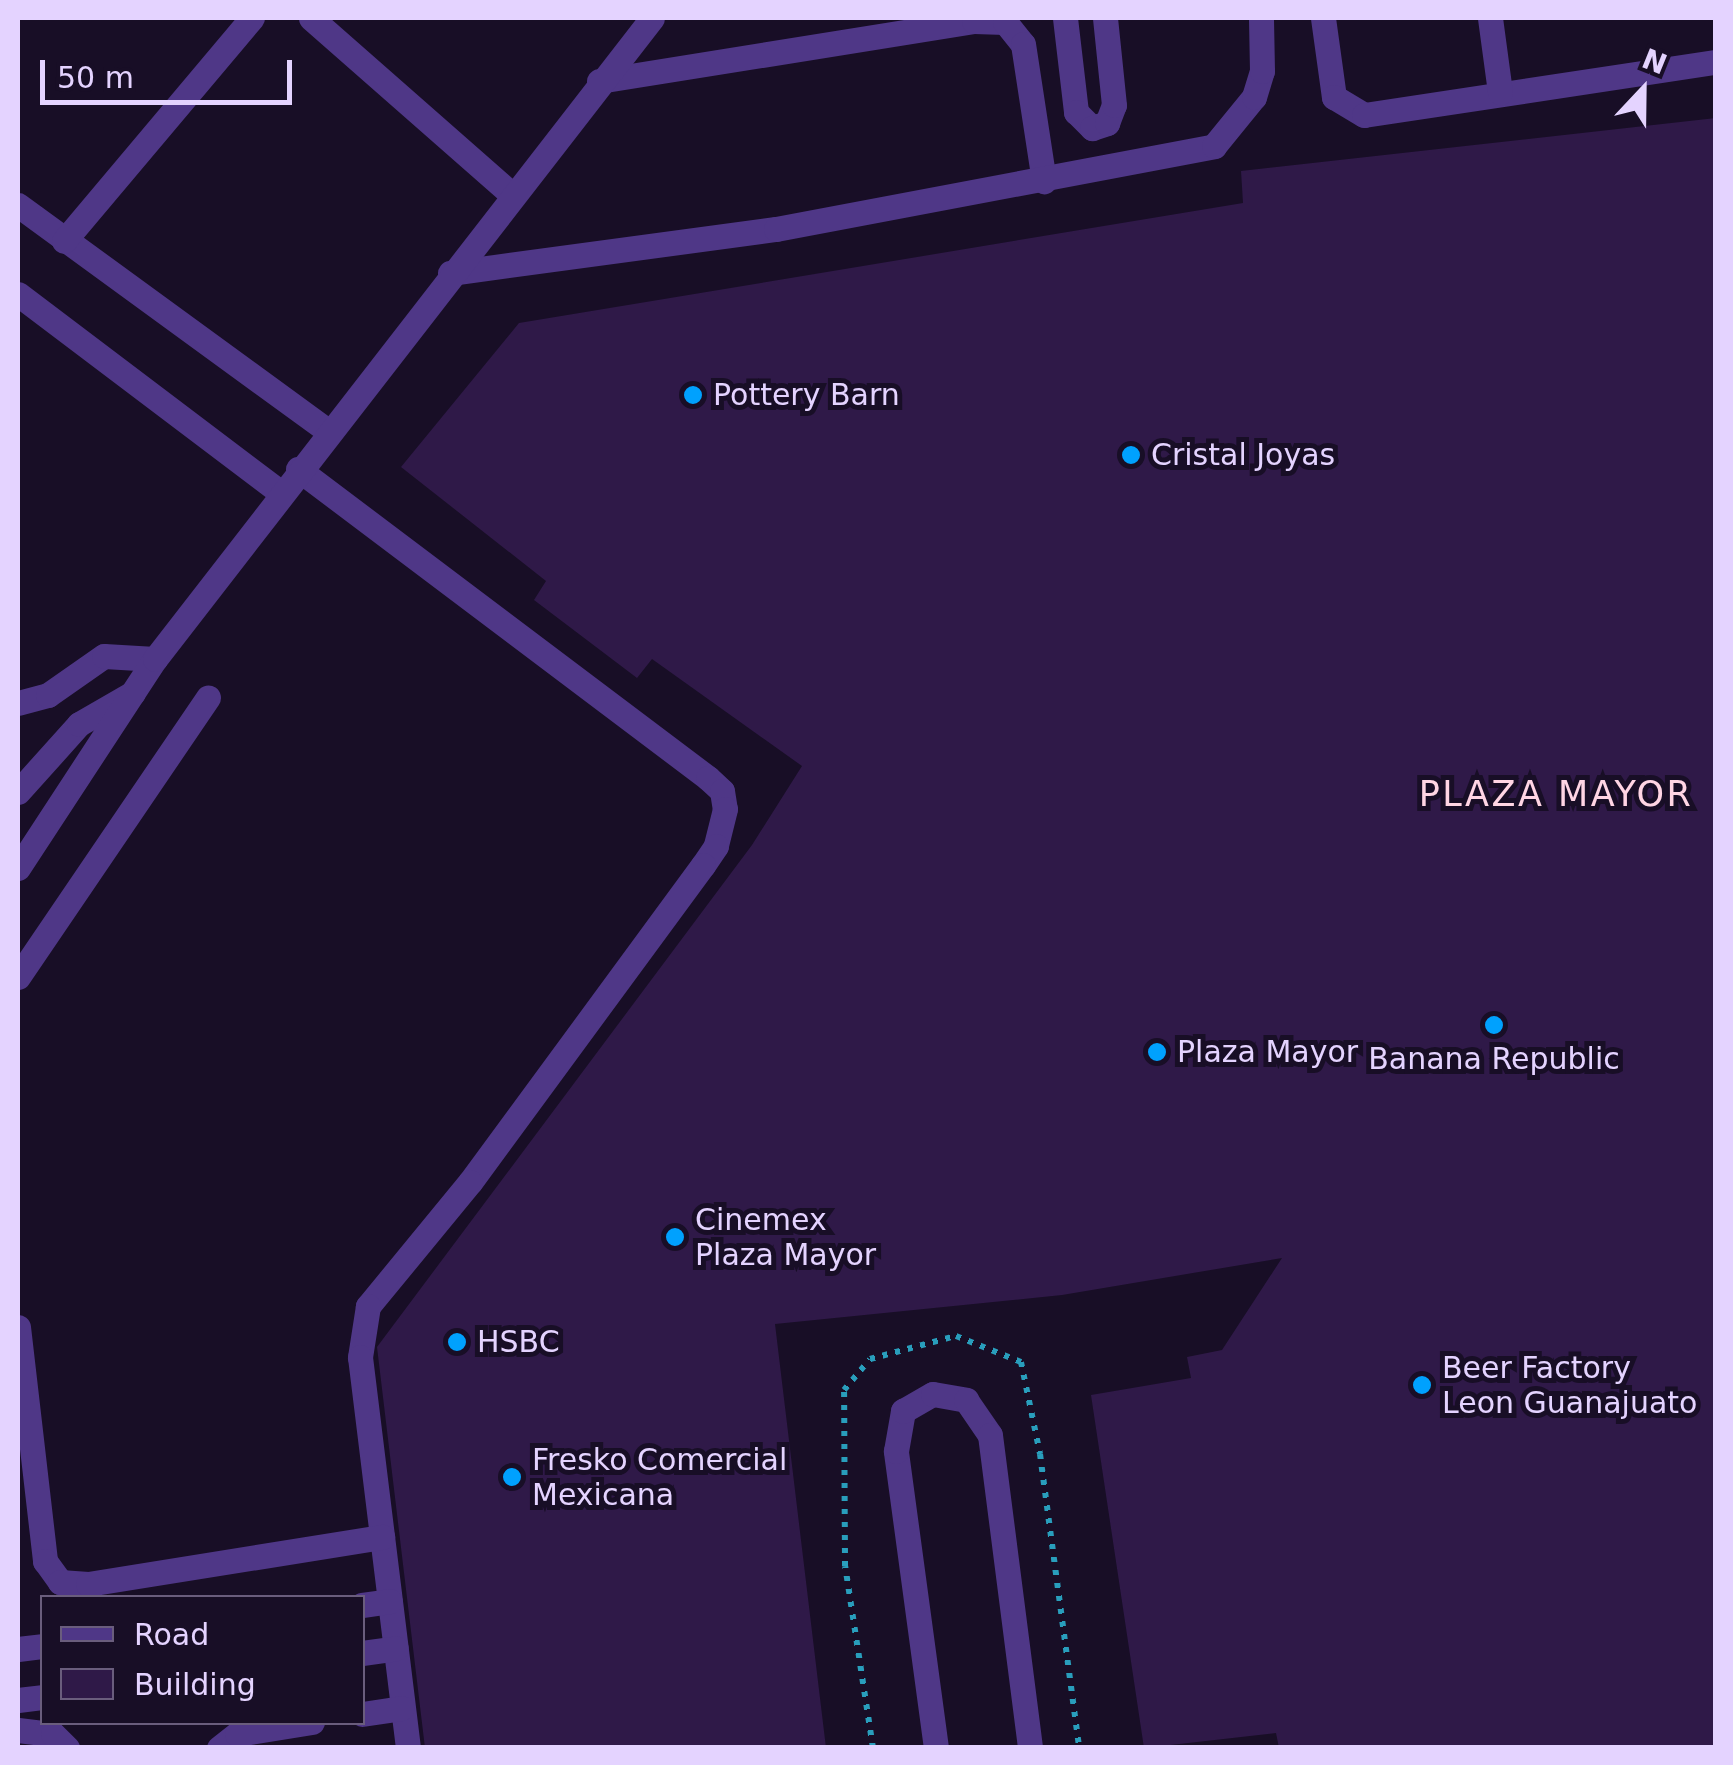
<!DOCTYPE html>
<html>
<head>
<meta charset="utf-8">
<style>
	body { margin:0 }
	#map { position:relative; width:1733px; height:1765px; overflow:hidden; background:#180e26; font-family:"DejaVu Sans",sans-serif }
	div>[style] { position:absolute }
	.building>* { inset:0; background:#2f1948 }
	.path>* { height:6px; margin-top:-3px; transform-origin:0; background:repeating-linear-gradient(90deg,#299ebc 0 5px,transparent 0 13px) }
	.minor>* { height:25px; margin:-12.5px; padding:0 12.5px; transform-origin:12.5px; border-radius:12.5px; background:#4f3787 }
	.dots>* { width:28px; height:28px; translate:-50% -50%; box-sizing:border-box; border:5px solid #180e26; border-radius:50% }
	span { translate:-50% -50%; white-space:nowrap; text-align:center; line-height:1.15; -webkit-text-stroke:10px #180e26; paint-order:stroke }
	.poi-label { font-size:30px; color:#e4d3ff }
	.left { translate:0 -50%; text-align:left }
	.quarter-label { font-size:35px; color:#ffd5e4; letter-spacing:2.5px }
	.frame { position:absolute; inset:0; border:20px solid #e4d3ff; pointer-events:none }
	.legend { position:absolute; left:40px; top:1595px; width:325px; height:130px; box-sizing:border-box; background:#180e26; border:2px solid #6a5d7d; margin:0; padding:12px 18px; list-style:none; font-size:30px; color:#e4d3ff }
	.legend li { display:flex; align-items:center; gap:20px; height:50px }
	.legend b { width:50px; border:2px solid #6a5d7d }
	.north { position:absolute; left:1593px; top:40px; width:100px; height:100px; -webkit-text-stroke:8px #180e26; paint-order:stroke; rotate:22deg; font-size:28px; font-weight:700; line-height:40px; text-align:center; color:#e4d3ff }
	.north::after { content:''; display:block; margin:auto; width:35px; height:45px; background:#e4d3ff; clip-path:polygon(50% 0,100% 100%,50% 72%,0 100%) }
	.scale { position:absolute; left:40px; top:60px; width:252px; height:45px; box-sizing:border-box; border:5px solid #e4d3ff; border-top:0; padding-left:12px; font-size:30px; line-height:35px; white-space:nowrap; color:#e4d3ff; -webkit-text-stroke:8px #180e26; paint-order:stroke }
</style>
</head>
<body>
<div id="map">
	<div class="building">
		<div style="clip-path:polygon(1716px 118px,1716px 1748px,1279px 1748px,1276px 1733px,1144px 1748px,1091px 1395px,1191px 1378px,1187px 1357px,1222px 1350px,1282px 1258px,1062px 1295px,775px 1324px,826px 1748px,425px 1748px,377px 1347px,752px 845px,802px 766px,652px 659px,637px 678px,534px 600px,546px 581px,401px 467px,519px 323px,1243px 203px,1241px 171px)"></div>
	</div>
	<div class="path">
		<div style="left:873px;top:1748px;width:184px;rotate:-98.7deg"></div>
		<div style="left:845px;top:1566px;width:176px;rotate:-90.3deg"></div>
		<div style="left:844px;top:1390px;width:40px;rotate:-50deg"></div>
		<div style="left:870px;top:1359px;width:89px;rotate:-15deg"></div>
		<div style="left:956px;top:1336px;width:70px;rotate:21.8deg"></div>
		<div style="left:1021px;top:1362px;width:94px;rotate:78.3deg"></div>
		<div style="left:1040px;top:1454px;width:297px;rotate:82.4deg"></div>
	</div>
	<div class="minor">
		<div style="left:311px;top:18px;width:266px;rotate:41.3deg"></div>
		<div style="left:1065px;top:18px;width:95px;rotate:83.3deg"></div>
		<div style="left:1076px;top:112px;width:23px;rotate:45deg"></div>
		<div style="left:1092px;top:128px;width:16px;rotate:-18deg"></div>
		<div style="left:1107px;top:123px;width:19px;rotate:-69deg"></div>
		<div style="left:1114px;top:105px;width:87px;rotate:-95.9deg"></div>
		<div style="left:1323px;top:18px;width:80px;rotate:82.1deg"></div>
		<div style="left:1334px;top:97px;width:35px;rotate:31deg"></div>
		<div style="left:1364px;top:115px;width:356px;rotate:-8.6deg"></div>
		<div style="left:1490px;top:18px;width:75px;rotate:82.3deg"></div>
		<div style="left:599px;top:81px;width:380px;rotate:-9.1deg"></div>
		<div style="left:974px;top:21px;width:31px;rotate:2deg"></div>
		<div style="left:1005px;top:22px;width:28px;rotate:51deg"></div>
		<div style="left:1023px;top:44px;width:139px;rotate:81.3deg"></div>
		<div style="left:18px;top:205px;width:384px;rotate:36.1deg"></div>
		<div style="left:64px;top:241px;width:292px;rotate:-49.9deg"></div>
		<div style="left:450px;top:273px;width:329px;rotate:-7.7deg"></div>
		<div style="left:776px;top:229px;width:446px;rotate:-10.7deg"></div>
		<div style="left:1214px;top:146px;width:63px;rotate:-50.8deg"></div>
		<div style="left:1254px;top:97px;width:27px;rotate:-73deg"></div>
		<div style="left:1262px;top:71px;width:53px;rotate:-91.1deg"></div>
		<div style="left:18px;top:294px;width:330px;rotate:37.1deg"></div>
		<div style="left:298px;top:469px;width:513px;rotate:37deg"></div>
		<div style="left:708px;top:778px;width:19px;rotate:43deg"></div>
		<div style="left:722px;top:791px;width:18px;rotate:81deg"></div>
		<div style="left:725px;top:809px;width:38px;rotate:104deg"></div>
		<div style="left:716px;top:846px;width:23px;rotate:124deg"></div>
		<div style="left:703px;top:865px;width:393px;rotate:126.3deg"></div>
		<div style="left:470px;top:1182px;width:161px;rotate:129.4deg"></div>
		<div style="left:368px;top:1306px;width:52px;rotate:98.9deg"></div>
		<div style="left:360px;top:1357px;width:394px;rotate:83deg"></div>
		<div style="left:18px;top:703px;width:31px;rotate:-15deg"></div>
		<div style="left:48px;top:695px;width:68px;rotate:-34.9deg"></div>
		<div style="left:104px;top:656px;width:51px;rotate:3.4deg"></div>
		<div style="left:18px;top:792px;width:91px;rotate:-48.1deg"></div>
		<div style="left:79px;top:724px;width:62px;rotate:-29.9deg"></div>
		<div style="left:18px;top:868px;width:250px;rotate:-56.8deg"></div>
		<div style="left:155px;top:659px;width:811px;rotate:-52.21deg"></div>
		<div style="left:18px;top:977px;width:338px;rotate:-55.8deg"></div>
		<div style="left:18px;top:1327px;width:236px;rotate:83.4deg"></div>
		<div style="left:45px;top:1561px;width:26px;rotate:54deg"></div>
		<div style="left:60px;top:1582px;width:28px;rotate:4deg"></div>
		<div style="left:88px;top:1584px;width:298px;rotate:-9.1deg"></div>
		<div style="left:362px;top:1605px;width:28px;rotate:-8deg"></div>
		<div style="left:18px;top:1649px;width:24px;rotate:-7deg"></div>
		<div style="left:362px;top:1653px;width:34px;rotate:-8deg"></div>
		<div style="left:18px;top:1700px;width:24px;rotate:-7deg"></div>
		<div style="left:362px;top:1714px;width:40px;rotate:-8.5deg"></div>
		<div style="left:18px;top:1730px;width:35px;rotate:7deg"></div>
		<div style="left:53px;top:1734px;width:20px;rotate:45deg"></div>
		<div style="left:219px;top:1748px;width:23px;rotate:-38deg"></div>
		<div style="left:237px;top:1734px;width:76px;rotate:-9.1deg"></div>
		<div style="left:936px;top:1748px;width:300px;rotate:-97.7deg"></div>
		<div style="left:896px;top:1451px;width:41px;rotate:-80.1deg"></div>
		<div style="left:903px;top:1411px;width:34px;rotate:-30deg"></div>
		<div style="left:933px;top:1394px;width:34px;rotate:10deg"></div>
		<div style="left:966px;top:1400px;width:42px;rotate:55.6deg"></div>
		<div style="left:990px;top:1435px;width:316px;rotate:82.7deg"></div>
	</div>
	<div class="dots">
		<div style="left:693px;top:395px;background:#00a1fe"></div>
		<div style="left:1131px;top:455px;background:#00a1fe"></div>
		<div style="left:1494px;top:1025px;background:#00a1fe"></div>
		<div style="left:1157px;top:1052px;background:#00a1fe"></div>
		<div style="left:675px;top:1237px;background:#00a1fe"></div>
		<div style="left:457px;top:1342px;background:#00a1fe"></div>
		<div style="left:1422px;top:1385px;background:#00a1fe"></div>
		<div style="left:512px;top:1477px;background:#00a1fe"></div>
	</div>
	<div class="poi-label">
		<span class="left" style="left:713px;top:395px">Pottery Barn</span>
		<span class="left" style="left:1151px;top:455px">Cristal Joyas</span>
		<span class="left" style="left:1177px;top:1052px">Plaza Mayor</span>
		<span style="left:1494px;top:1059px">Banana Republic</span>
		<span class="left" style="left:695px;top:1237px">Cinemex<br>Plaza Mayor</span>
		<span class="left" style="left:477px;top:1342px">HSBC</span>
		<span class="left" style="left:1442px;top:1385px">Beer Factory<br>Leon Guanajuato</span>
		<span class="left" style="left:532px;top:1477px">Fresko Comercial<br>Mexicana</span>
	</div>
	<div class="quarter-label">
		<span style="left:1556px;top:794px">PLAZA MAYOR</span>
	</div>
	<div class="frame"></div>
	<ul class="legend">
	<li><b style="height:12px;background:#4f3787"></b>Road</li>
	<li><b style="height:28px;background:#2f1948"></b>Building</li>
	</ul>
	<div class="north">N</div>
	<div class="scale">50 m</div>
</div>
</body>
</html>
